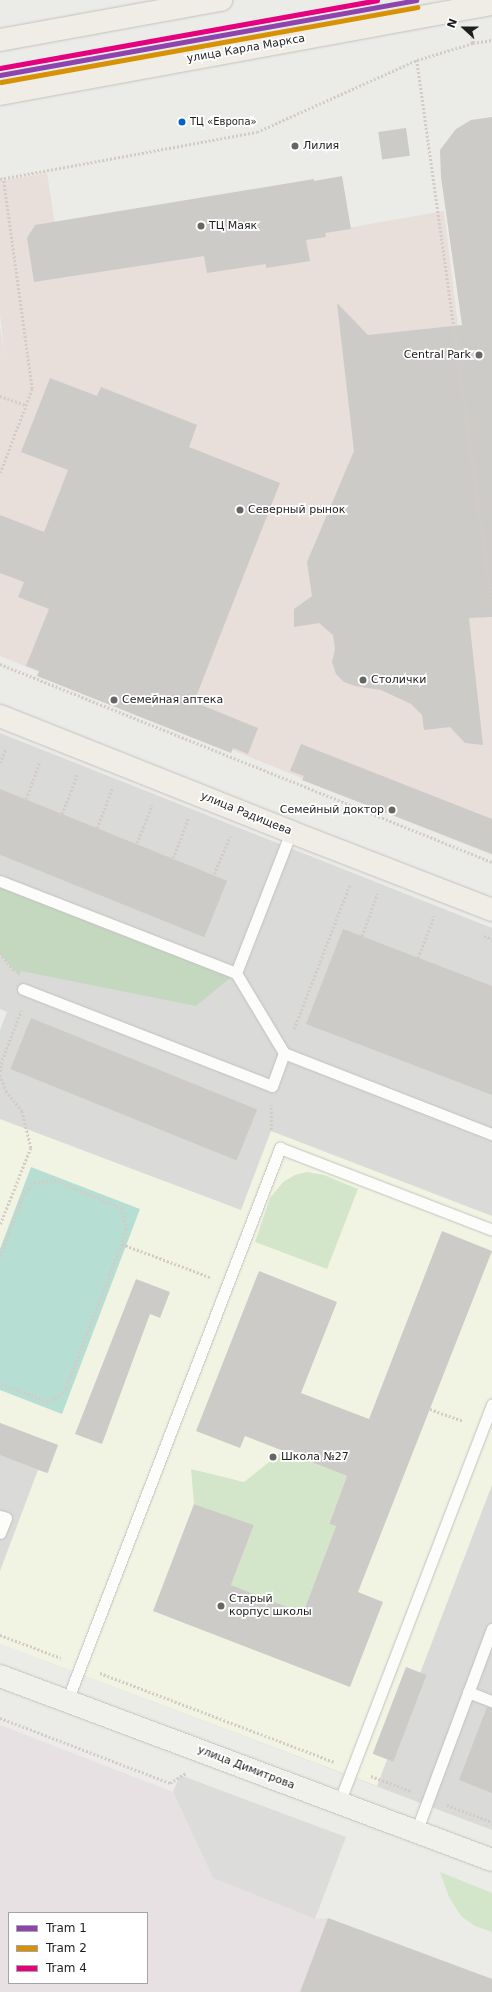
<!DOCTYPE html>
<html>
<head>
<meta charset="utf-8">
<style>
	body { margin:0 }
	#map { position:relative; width:492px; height:1992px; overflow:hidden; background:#ebebe7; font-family:"DejaVu Sans",sans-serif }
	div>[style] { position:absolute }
	.residential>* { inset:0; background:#dadad8 }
	.commercial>* { inset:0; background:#e8deda }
	.industrial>* { inset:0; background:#e8e1e4 }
	.education>* { inset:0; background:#f2f4e3 }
	.grass>* { inset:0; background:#d4e6c9 }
	.forest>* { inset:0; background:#c4d8bf }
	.pitch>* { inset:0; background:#b7ded3 }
	.parking>* { inset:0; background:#dcdcda }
	.building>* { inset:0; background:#cccbc8; transform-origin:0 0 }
	.path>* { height:2.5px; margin-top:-1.25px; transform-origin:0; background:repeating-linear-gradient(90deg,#d4cbc7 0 2px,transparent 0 4px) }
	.roads { filter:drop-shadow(0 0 1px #c1c1bf) drop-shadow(0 0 1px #c1c1bf) }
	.lane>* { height:11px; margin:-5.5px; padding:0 5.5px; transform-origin:5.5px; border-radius:5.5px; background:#fcfcfb }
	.secondary>* { height:22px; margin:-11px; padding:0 11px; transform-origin:11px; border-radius:11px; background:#f0f1eb }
	.primary>* { height:22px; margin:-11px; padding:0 11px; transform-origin:11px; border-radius:11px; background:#efede5 }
	.tram-1>* { height:5px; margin:-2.5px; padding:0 2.5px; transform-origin:2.5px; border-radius:2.5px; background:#8e44ad }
	.tram-2>* { height:5px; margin:-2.5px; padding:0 2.5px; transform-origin:2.5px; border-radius:2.5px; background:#d69204 }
	.tram-3>* { height:5px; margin:-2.5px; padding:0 2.5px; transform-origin:2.5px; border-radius:2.5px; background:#e5007d }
	.dots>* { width:11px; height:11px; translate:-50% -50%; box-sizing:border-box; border:2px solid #fff; border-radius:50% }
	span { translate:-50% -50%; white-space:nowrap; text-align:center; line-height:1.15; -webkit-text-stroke:3.5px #fff; paint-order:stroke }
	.bus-label { font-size:10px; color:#1e1e1e }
	.left { translate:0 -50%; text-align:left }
	.street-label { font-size:11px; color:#1e1e1e }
	.poi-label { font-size:11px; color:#1e1e1e }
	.right { translate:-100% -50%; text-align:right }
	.legend { position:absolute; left:8px; top:1912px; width:140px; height:72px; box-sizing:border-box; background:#fff; border:1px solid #a5a5a5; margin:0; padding:5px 7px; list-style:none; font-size:12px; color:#1e1e1e }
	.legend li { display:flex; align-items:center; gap:8px; height:20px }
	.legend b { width:20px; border:1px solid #a5a5a5 }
	.north { position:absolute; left:444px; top:8px; width:40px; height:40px; -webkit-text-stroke:3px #fff; paint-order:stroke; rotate:291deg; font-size:11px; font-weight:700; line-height:16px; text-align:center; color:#1e1e1e }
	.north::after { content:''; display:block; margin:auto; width:14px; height:18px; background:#1e1e1e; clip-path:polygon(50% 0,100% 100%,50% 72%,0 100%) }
</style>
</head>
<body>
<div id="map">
	<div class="residential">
		<div style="clip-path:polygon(0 733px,492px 928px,492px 1830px,0 1644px,0 1030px,7px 1012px,0 1009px)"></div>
	</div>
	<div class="commercial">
		<div style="clip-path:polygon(47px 173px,63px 278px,444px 211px,492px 605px,492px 855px,0 656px,0 327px,5px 357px,0 314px,0 181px)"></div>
	</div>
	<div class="industrial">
		<div style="clip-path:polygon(evenodd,0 1725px,173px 1792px,213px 1878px,315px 1919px,328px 1918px,492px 1979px,492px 1992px,0 1992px,0 1725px,9px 1913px,147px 1913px,147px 1983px,9px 1983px,9px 1913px)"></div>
	</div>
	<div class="education">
		<div style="clip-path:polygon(0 1119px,241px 1210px,271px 1131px,492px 1216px,492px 1485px,377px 1786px,0 1644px,0 1571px,38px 1470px,48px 1473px,58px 1445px,0 1423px)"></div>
	</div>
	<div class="grass">
		<div style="clip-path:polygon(307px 1172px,324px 1175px,358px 1189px,327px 1269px,255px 1242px,270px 1198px,283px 1182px,295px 1175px)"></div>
		<div style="clip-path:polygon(283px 1451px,347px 1476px,329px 1523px,336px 1526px,303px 1613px,231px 1585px,254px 1525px,194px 1504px,191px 1469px,244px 1482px)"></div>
		<div style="clip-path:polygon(440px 1872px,492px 1893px,492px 1932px,475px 1926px,461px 1916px,449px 1897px)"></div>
	</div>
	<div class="forest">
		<div style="clip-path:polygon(0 881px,236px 973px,196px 1006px,21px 971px,19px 976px,0 953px)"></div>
	</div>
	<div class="pitch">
		<div style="clip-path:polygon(31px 1167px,140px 1209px,62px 1414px,0 1390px,0 1249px)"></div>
	</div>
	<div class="parking">
		<div style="clip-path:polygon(180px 1775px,346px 1837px,315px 1919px,213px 1878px,173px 1792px)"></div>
	</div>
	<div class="building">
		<div style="clip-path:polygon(492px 117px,492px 617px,469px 618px,483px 745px,465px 743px,450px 727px,424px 730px,422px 715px,411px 704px,381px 690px,355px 686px,344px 682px,336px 674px,332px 662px,335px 649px,333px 635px,319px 623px,294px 627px,294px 609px,312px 596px,307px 562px,354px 451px,337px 303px,368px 335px,462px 325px,441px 177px,440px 150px,456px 129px,471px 120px)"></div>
		<div style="left:406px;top:128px;width:28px;height:28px;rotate:82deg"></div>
		<div style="clip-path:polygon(342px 176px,351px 229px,325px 233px,326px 237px,306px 240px,310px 261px,266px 268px,266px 264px,207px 273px,204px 256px,34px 282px,27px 238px,35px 225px,314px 179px,314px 181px)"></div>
		<div style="clip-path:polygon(50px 378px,97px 396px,101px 387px,197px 425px,189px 447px,280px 483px,194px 702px,258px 728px,248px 754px,233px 748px,231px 753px,37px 676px,39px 671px,26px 666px,49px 609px,18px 597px,24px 582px,0 573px,0 515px,44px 532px,68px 470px,21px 452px)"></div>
		<div style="clip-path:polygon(301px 744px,492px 819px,492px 854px,302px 780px,304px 776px,290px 771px)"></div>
		<div style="left:0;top:789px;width:245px;height:61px;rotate:22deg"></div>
		<div style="clip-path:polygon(343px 929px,492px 986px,492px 1095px,306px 1024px)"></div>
		<div style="left:31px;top:1018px;width:244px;height:55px;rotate:22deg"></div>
		<div style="clip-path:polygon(442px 1231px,492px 1251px,358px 1592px,383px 1602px,350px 1687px,153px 1611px,194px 1504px,254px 1525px,231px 1585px,303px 1613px,336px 1526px,329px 1524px,347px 1476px,245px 1436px,240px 1448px,196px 1431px,259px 1271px,337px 1302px,301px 1393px,369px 1419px)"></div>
		<div style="clip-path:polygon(136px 1279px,170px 1292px,160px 1318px,150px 1314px,102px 1444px,75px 1434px)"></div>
		<div style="clip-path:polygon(0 1423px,58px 1445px,47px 1473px,0 1455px)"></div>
		<div style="left:406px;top:1667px;width:22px;height:93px;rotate:21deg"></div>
		<div style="clip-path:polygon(487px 1707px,492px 1708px,492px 1793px,459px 1780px)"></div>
		<div style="clip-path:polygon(328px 1918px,492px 1979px,492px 1992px,300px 1992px)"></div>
	</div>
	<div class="path">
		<div style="left:472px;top:33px;width:10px;rotate:84deg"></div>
		<div style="left:417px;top:60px;width:546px;rotate:82.11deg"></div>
		<div style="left:0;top:179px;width:261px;rotate:-10.4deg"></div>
		<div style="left:257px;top:132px;width:175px;rotate:-24.2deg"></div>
		<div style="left:417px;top:60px;width:59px;rotate:-16.9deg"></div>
		<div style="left:473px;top:43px;width:19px;rotate:-9deg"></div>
		<div style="left:0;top:396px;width:28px;rotate:19deg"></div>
		<div style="left:0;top:473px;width:90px;rotate:-69.1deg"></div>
		<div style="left:32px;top:389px;width:213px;rotate:-97.8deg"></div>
		<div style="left:0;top:664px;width:530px;rotate:21.92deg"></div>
		<div style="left:0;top:763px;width:16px;rotate:-68deg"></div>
		<div style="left:26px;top:799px;width:40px;rotate:-69.8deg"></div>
		<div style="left:62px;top:814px;width:42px;rotate:-69deg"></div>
		<div style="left:97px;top:828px;width:42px;rotate:-69deg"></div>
		<div style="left:137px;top:843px;width:41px;rotate:-68.5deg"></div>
		<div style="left:173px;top:858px;width:42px;rotate:-69deg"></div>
		<div style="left:214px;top:874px;width:41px;rotate:-67.2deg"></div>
		<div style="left:362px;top:936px;width:45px;rotate:-70.3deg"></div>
		<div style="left:484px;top:936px;width:9px;rotate:21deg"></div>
		<div style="left:0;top:953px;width:24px;rotate:52deg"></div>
		<div style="left:418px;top:958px;width:45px;rotate:-69.1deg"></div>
		<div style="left:294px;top:1029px;width:155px;rotate:-68.9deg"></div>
		<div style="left:0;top:1072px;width:12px;rotate:-81deg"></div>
		<div style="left:2px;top:1060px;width:53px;rotate:-68.8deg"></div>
		<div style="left:0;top:1075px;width:17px;rotate:69deg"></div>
		<div style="left:6px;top:1091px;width:26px;rotate:51deg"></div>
		<div style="left:22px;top:1111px;width:38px;rotate:76deg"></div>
		<div style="left:31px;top:1148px;width:84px;rotate:111.7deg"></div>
		<div style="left:271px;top:1130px;width:25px;rotate:-90deg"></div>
		<div style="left:122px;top:1244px;width:94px;rotate:20.6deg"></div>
		<div style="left:0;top:1256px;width:69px;rotate:-68.7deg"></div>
		<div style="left:25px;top:1192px;width:13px;rotate:-45deg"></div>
		<div style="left:34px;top:1183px;width:20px;rotate:-9deg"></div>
		<div style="left:54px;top:1180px;width:74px;rotate:22.4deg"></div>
		<div style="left:122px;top:1208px;width:22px;rotate:77deg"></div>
		<div style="left:127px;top:1229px;width:16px;rotate:108deg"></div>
		<div style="left:122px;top:1244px;width:155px;rotate:111.1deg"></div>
		<div style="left:66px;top:1389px;width:9px;rotate:131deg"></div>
		<div style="left:60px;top:1396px;width:13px;rotate:153deg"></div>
		<div style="left:48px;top:1402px;width:51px;rotate:-159.4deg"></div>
		<div style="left:430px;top:1409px;width:35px;rotate:20deg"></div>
		<div style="left:0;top:1635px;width:65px;rotate:20.7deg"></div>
		<div style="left:100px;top:1673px;width:250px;rotate:20.8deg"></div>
		<div style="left:0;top:1718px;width:182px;rotate:20.9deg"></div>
		<div style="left:170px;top:1783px;width:19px;rotate:-32deg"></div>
		<div style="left:371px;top:1776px;width:43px;rotate:20.6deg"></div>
		<div style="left:447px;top:1805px;width:48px;rotate:20.7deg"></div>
	</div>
	<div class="roads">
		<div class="lane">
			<div style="left:0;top:881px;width:253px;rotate:21.3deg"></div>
			<div style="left:236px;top:973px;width:151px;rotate:-68.7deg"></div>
			<div style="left:236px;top:973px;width:93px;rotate:59deg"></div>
			<div style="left:284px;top:1053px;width:223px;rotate:21.3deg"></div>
			<div style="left:23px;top:989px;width:267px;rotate:21.3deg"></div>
			<div style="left:272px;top:1086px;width:35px;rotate:-70deg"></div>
			<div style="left:0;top:1516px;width:6px;rotate:18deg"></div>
			<div style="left:6px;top:1518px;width:16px;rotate:112deg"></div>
			<div style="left:468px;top:1692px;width:26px;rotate:21deg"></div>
			<div style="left:67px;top:1701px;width:593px;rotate:-68.93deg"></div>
			<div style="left:280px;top:1148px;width:227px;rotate:21.1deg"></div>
			<div style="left:339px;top:1803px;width:427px;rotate:-69deg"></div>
			<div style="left:416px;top:1832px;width:217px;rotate:-69.5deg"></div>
		</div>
		<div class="secondary">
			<div style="left:0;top:1676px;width:525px;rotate:20.5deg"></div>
		</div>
		<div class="primary">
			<div style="left:0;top:40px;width:225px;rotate:-10.3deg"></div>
			<div style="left:0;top:94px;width:500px;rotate:-10.37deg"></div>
			<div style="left:0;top:716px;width:313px;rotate:21.7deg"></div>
			<div style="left:291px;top:832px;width:216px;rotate:21.2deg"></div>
		</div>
	</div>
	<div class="tram-1">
		<div style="left:0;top:75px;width:423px;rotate:-10.2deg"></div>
	</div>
	<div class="tram-2">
		<div style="left:1px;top:82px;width:423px;rotate:-10.2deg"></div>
	</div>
	<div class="tram-3">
		<div style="left:0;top:68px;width:383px;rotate:-10.2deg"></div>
	</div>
	<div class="dots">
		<div style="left:182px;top:122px;background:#0065bd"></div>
		<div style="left:295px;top:146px;background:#666664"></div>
		<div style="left:201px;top:226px;background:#666664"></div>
		<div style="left:479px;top:355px;background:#666664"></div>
		<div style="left:240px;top:510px;background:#666664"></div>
		<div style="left:363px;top:680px;background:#666664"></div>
		<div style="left:114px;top:700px;background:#666664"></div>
		<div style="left:392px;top:810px;background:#666664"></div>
		<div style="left:273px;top:1457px;background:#666664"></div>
		<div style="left:221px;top:1606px;background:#666664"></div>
	</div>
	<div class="bus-label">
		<span class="left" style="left:190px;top:122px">ТЦ «Европа»</span>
	</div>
	<div class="street-label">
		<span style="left:246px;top:49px;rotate:-10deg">улица Карла Маркса</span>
		<span style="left:246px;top:814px;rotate:22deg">улица Радищева</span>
		<span style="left:246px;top:1768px;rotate:21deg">улица Димитрова</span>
	</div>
	<div class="poi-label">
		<span class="left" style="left:303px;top:146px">Лилия</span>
		<span class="left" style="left:209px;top:226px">ТЦ Маяк</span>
		<span class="right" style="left:471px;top:355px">Central Park</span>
		<span class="left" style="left:248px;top:510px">Северный рынок</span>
		<span class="left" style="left:371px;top:680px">Столички</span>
		<span class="left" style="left:122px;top:700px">Семейная аптека</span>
		<span class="right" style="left:384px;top:810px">Семейный доктор</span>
		<span class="left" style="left:281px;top:1457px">Школа №27</span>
		<span class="left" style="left:229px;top:1606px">Старый<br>корпус школы</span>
	</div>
	<ul class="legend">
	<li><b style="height:5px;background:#8e44ad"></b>Tram 1</li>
	<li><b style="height:5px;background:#d69204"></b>Tram 2</li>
	<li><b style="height:5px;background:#e5007d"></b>Tram 4</li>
	</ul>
	<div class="north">N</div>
</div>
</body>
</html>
